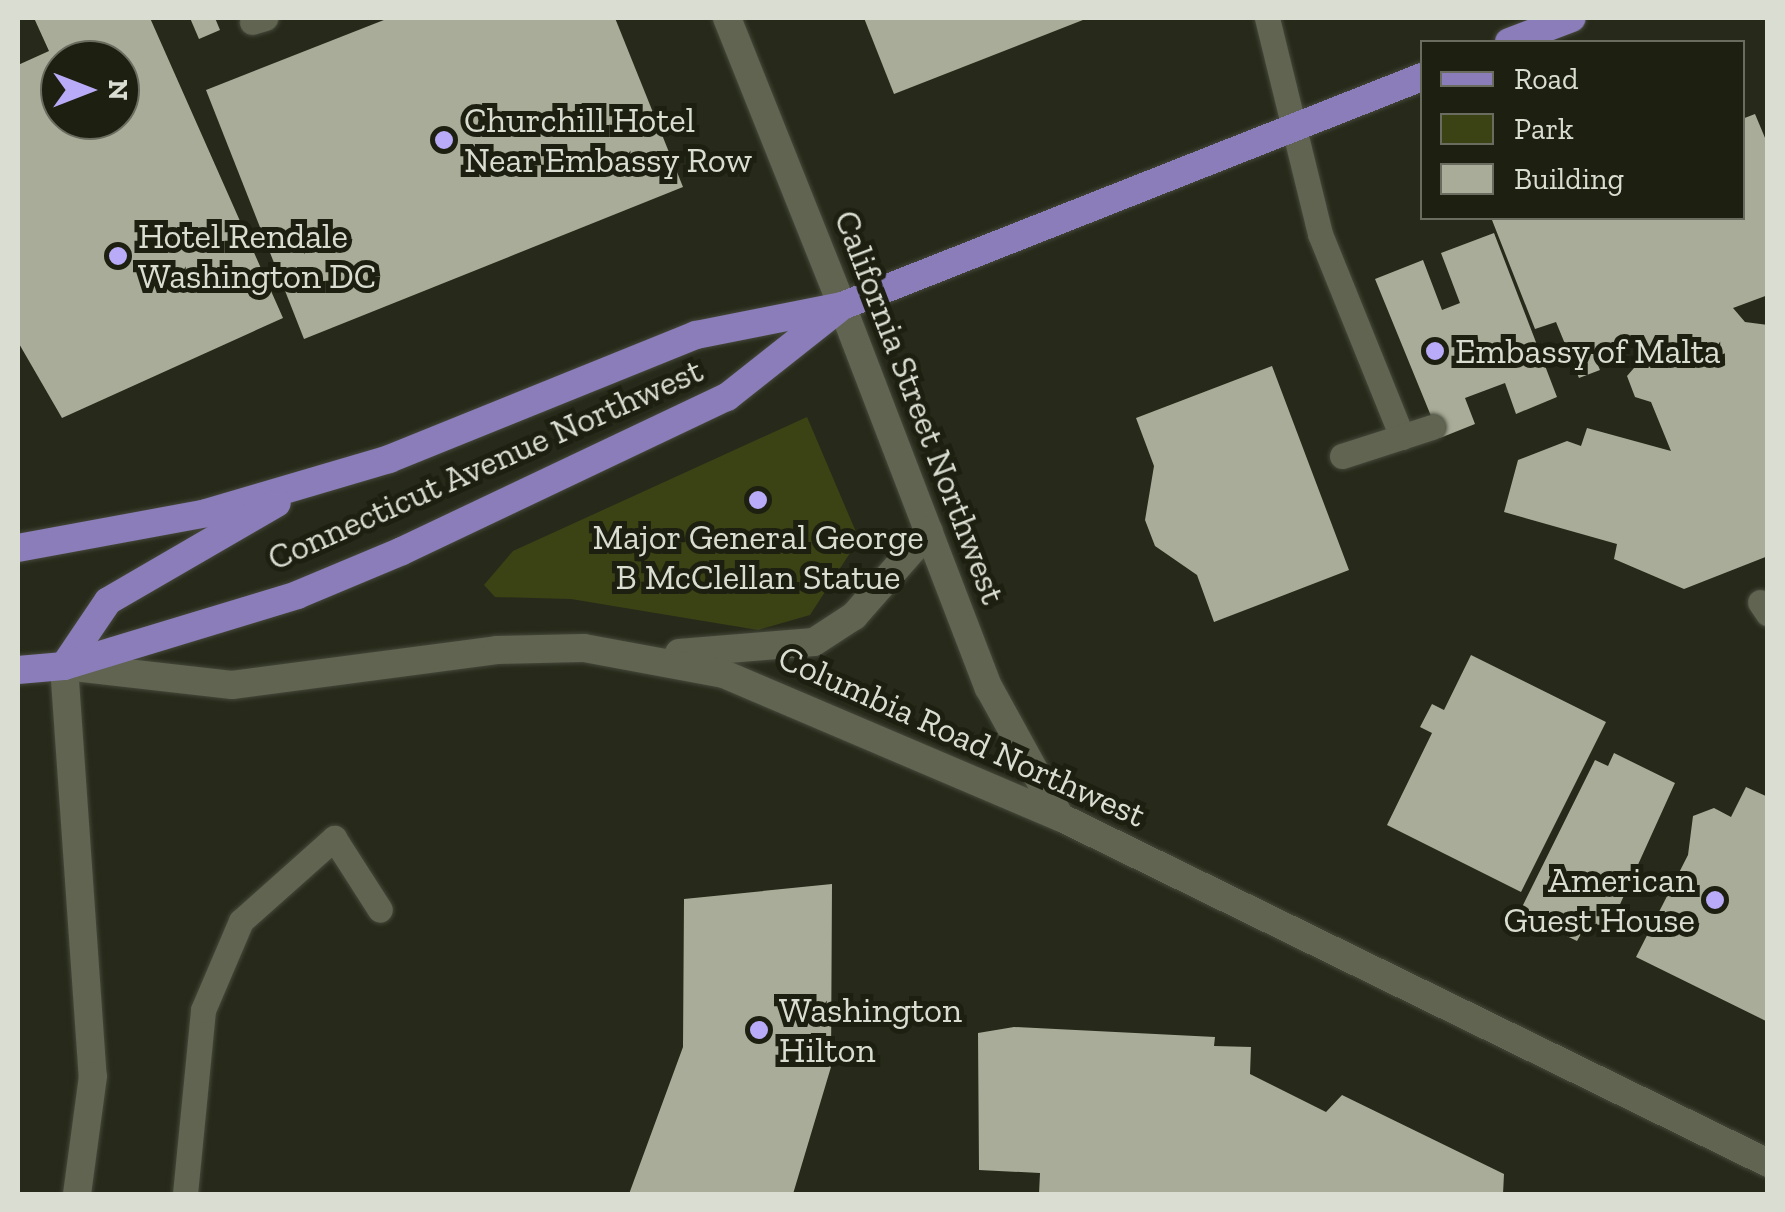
<!DOCTYPE html>
<html>
<head>
<meta charset="utf-8">
<style>
	body { margin:0 }
	#map { position:relative; width:1785px; height:1212px; overflow:hidden; background:#272a1a; font-family:"Zilla Slab",serif }
	div>[style] { position:absolute }
	.green>* { inset:0; background:#3b4315 }
	.building>* { inset:0; background:#a8ac98 }
	.roads { filter:drop-shadow(0 0 2px #45483a) drop-shadow(0 0 2px #45483a) }
	.service>* { height:25px; margin:-12.5px; padding:0 12.5px; transform-origin:12.5px; border-radius:12.5px; background:#606451 }
	.minor>* { height:28px; margin:-14px; padding:0 14px; transform-origin:14px; border-radius:14px; background:#606451 }
	.tertiary>* { height:28px; margin:-14px; padding:0 14px; transform-origin:14px; border-radius:14px; background:#606451 }
	.secondary>* { height:28px; margin:-14px; padding:0 14px; transform-origin:14px; border-radius:14px; background:#606451 }
	.primary>* { height:28px; margin:-14px; padding:0 14px; transform-origin:14px; border-radius:14px; background:#8b7db9 }
	.dots>* { width:28px; height:28px; translate:-50% -50%; box-sizing:border-box; border:5px solid #1d2010; border-radius:50% }
	span { translate:-50% -50%; white-space:nowrap; text-align:center; line-height:1.15; -webkit-text-stroke:10px #1d2010; paint-order:stroke }
	.poi-label { font-size:35px; color:#daddd2 }
	.left { translate:0 -50%; text-align:left }
	.right { translate:-100% -50%; text-align:right }
	.street-label { font-size:35px; color:#daddd2 }
	.frame { position:absolute; inset:0; border:20px solid #daddd2; pointer-events:none }
	.legend { position:absolute; left:1420px; top:40px; width:325px; height:180px; box-sizing:border-box; background:#1d2010; border:2px solid #696c5e; margin:0; padding:12px 18px; list-style:none; font-size:30px; color:#daddd2 }
	.legend li { display:flex; align-items:center; gap:20px; height:50px }
	.legend b { width:50px; border:2px solid #696c5e }
	.north { position:absolute; left:40px; top:40px; width:100px; height:100px; box-sizing:border-box; background:#1d2010; border:2px solid #696c5e; border-radius:50%; rotate:90deg; font-size:28px; font-weight:700; line-height:40px; text-align:center; color:#daddd2 }
	.north::after { content:''; display:block; margin:auto; width:35px; height:45px; background:#b9abf7; clip-path:polygon(50% 0,100% 100%,50% 72%,0 100%) }
</style>
</head>
<body>
<div id="map">
	<div class="green">
		<div style="clip-path:polygon(807px 417px,859px 539px,810px 615px,758px 630px,571px 599px,495px 597px,484px 585px,513px 551px)"></div>
	</div>
	<div class="building">
		<div style="clip-path:polygon(evenodd,34px 18px,150px 18px,283px 318px,62px 418px,18px 342px,18px 65px,49px 51px,34px 18px,60px 60px,120px 60px,120px 120px,60px 120px,60px 60px)"></div>
		<div style="clip-path:polygon(190px 18px,215px 18px,220px 30px,199px 39px)"></div>
		<div style="clip-path:polygon(389px 18px,615px 18px,683px 187px,304px 339px,206px 90px)"></div>
		<div style="clip-path:polygon(864px 18px,1088px 18px,894px 94px)"></div>
		<div style="clip-path:polygon(1755px 114px,1768px 145px,1768px 295px,1733px 308px,1745px 322px,1768px 325px,1768px 556px,1684px 589px,1614px 559px,1617px 544px,1504px 512px,1518px 460px,1567px 441px,1581px 446px,1587px 428px,1671px 451px,1651px 402px,1635px 397px,1627px 376px,1648px 352px,1642px 338px,1595px 358px,1600px 370px,1579px 378px,1556px 322px,1535px 329px,1492px 220px,1742px 218px,1742px 119px)"></div>
		<div style="clip-path:polygon(1494px 233px,1557px 397px,1516px 414px,1505px 383px,1465px 398px,1475px 424px,1440px 438px,1375px 279px,1423px 260px,1442px 310px,1460px 303px,1441px 253px)"></div>
		<div style="clip-path:polygon(1272px 366px,1349px 570px,1214px 622px,1197px 575px,1155px 546px,1145px 520px,1154px 466px,1136px 418px)"></div>
		<div style="clip-path:polygon(1471px 655px,1606px 722px,1521px 892px,1387px 825px,1432px 733px,1420px 727px,1432px 704px,1444px 710px)"></div>
		<div style="clip-path:polygon(1614px 753px,1675px 783px,1607px 933px,1587px 923px,1577px 941px,1519px 913px,1595px 760px,1608px 766px)"></div>
		<div style="clip-path:polygon(1746px 787px,1768px 797px,1768px 1022px,1636px 957px,1688px 855px,1693px 816px,1714px 808px,1731px 817px)"></div>
		<div style="clip-path:polygon(832px 884px,831px 1067px,793px 1194px,629px 1194px,683px 1047px,684px 899px)"></div>
		<div style="clip-path:polygon(1014px 1027px,1215px 1037px,1214px 1046px,1251px 1047px,1250px 1074px,1326px 1112px,1342px 1095px,1504px 1174px,1503px 1194px,1039px 1194px,1040px 1173px,979px 1170px,978px 1033px)"></div>
	</div>
	<div class="roads">
		<div class="service">
			<div style="left:1267px;top:18px;width:222px;rotate:76.2deg"></div>
			<div style="left:1320px;top:234px;width:219px;rotate:68deg"></div>
			<div style="left:252px;top:22px;width:14px;rotate:-17deg"></div>
			<div style="left:1342px;top:456px;width:95px;rotate:-17.9deg"></div>
			<div style="left:1760px;top:602px;width:14px;rotate:56deg"></div>
			<div style="left:185px;top:1194px;width:185px;rotate:-84.4deg"></div>
			<div style="left:203px;top:1010px;width:97px;rotate:-66.9deg"></div>
			<div style="left:241px;top:921px;width:125px;rotate:-41.7deg"></div>
			<div style="left:334px;top:838px;width:85px;rotate:57.4deg"></div>
		</div>
		<div class="minor">
			<div style="left:727px;top:18px;width:310px;rotate:68.2deg"></div>
		</div>
		<div class="tertiary">
			<div style="left:64px;top:666px;width:411px;rotate:86deg"></div>
			<div style="left:93px;top:1076px;width:119px;rotate:97.7deg"></div>
		</div>
		<div class="secondary">
			<div style="left:842px;top:306px;width:409px;rotate:69deg"></div>
			<div style="left:989px;top:688px;width:147px;rotate:61.2deg"></div>
			<div style="left:679px;top:653px;width:135px;rotate:-4.7deg"></div>
			<div style="left:814px;top:642px;width:48px;rotate:-33deg"></div>
			<div style="left:854px;top:616px;width:113px;rotate:-48.6deg"></div>
			<div style="left:65px;top:666px;width:168px;rotate:6.5deg"></div>
			<div style="left:232px;top:685px;width:267px;rotate:-7.5deg"></div>
			<div style="left:497px;top:650px;width:87px;rotate:-1.3deg"></div>
			<div style="left:584px;top:648px;width:142px;rotate:10.5deg"></div>
			<div style="left:724px;top:674px;width:365px;rotate:23.1deg"></div>
			<div style="left:1060px;top:817px;width:788px;rotate:26.04deg"></div>
		</div>
		<div class="primary">
			<div style="left:1509px;top:42px;width:67px;rotate:-20.9deg"></div>
			<div style="left:18px;top:548px;width:191px;rotate:-10.5deg"></div>
			<div style="left:206px;top:513px;width:191px;rotate:-16.4deg"></div>
			<div style="left:389px;top:459px;width:331px;rotate:-22deg"></div>
			<div style="left:696px;top:335px;width:149px;rotate:-11.2deg"></div>
			<div style="left:842px;top:306px;width:624px;rotate:-21.55deg"></div>
			<div style="left:64px;top:666px;width:78px;rotate:-55.9deg"></div>
			<div style="left:108px;top:601px;width:195px;rotate:-30.1deg"></div>
			<div style="left:18px;top:670px;width:46px;rotate:-5deg"></div>
			<div style="left:64px;top:666px;width:244px;rotate:-16.9deg"></div>
			<div style="left:297px;top:595px;width:114px;rotate:-22.7deg"></div>
			<div style="left:402px;top:551px;width:360px;rotate:-25.4deg"></div>
			<div style="left:727px;top:397px;width:140px;rotate:-38.3deg"></div>
		</div>
	</div>
	<div class="dots">
		<div style="left:444px;top:140px;background:#b9abf7"></div>
		<div style="left:118px;top:256px;background:#b9abf7"></div>
		<div style="left:1435px;top:351px;background:#b9abf7"></div>
		<div style="left:758px;top:500px;background:#b9abf7"></div>
		<div style="left:1715px;top:900px;background:#b9abf7"></div>
		<div style="left:759px;top:1030px;background:#b9abf7"></div>
	</div>
	<div class="poi-label">
		<span class="left" style="left:464px;top:140px">Churchill Hotel<br>Near Embassy Row</span>
		<span class="left" style="left:138px;top:256px">Hotel Rendale<br>Washington DC</span>
		<span class="left" style="left:1455px;top:351px">Embassy of Malta</span>
		<span style="left:758px;top:557px">Major General George<br>B McClellan Statue</span>
		<span class="right" style="left:1695px;top:900px">American<br>Guest House</span>
		<span class="left" style="left:779px;top:1030px">Washington<br>Hilton</span>
	</div>
	<div class="street-label">
		<span style="left:920px;top:407px;rotate:69deg">California Street Northwest</span>
		<span style="left:485px;top:464px;rotate:-24deg">Connecticut Avenue Northwest</span>
		<span style="left:962px;top:736px;rotate:24deg">Columbia Road Northwest</span>
	</div>
	<div class="frame"></div>
	<ul class="legend">
	<li><b style="height:12px;background:#8b7db9"></b>Road</li>
	<li><b style="height:28px;background:#3b4315"></b>Park</li>
	<li><b style="height:28px;background:#a8ac98"></b>Building</li>
	</ul>
	<div class="north">N</div>
</div>
</body>
</html>
